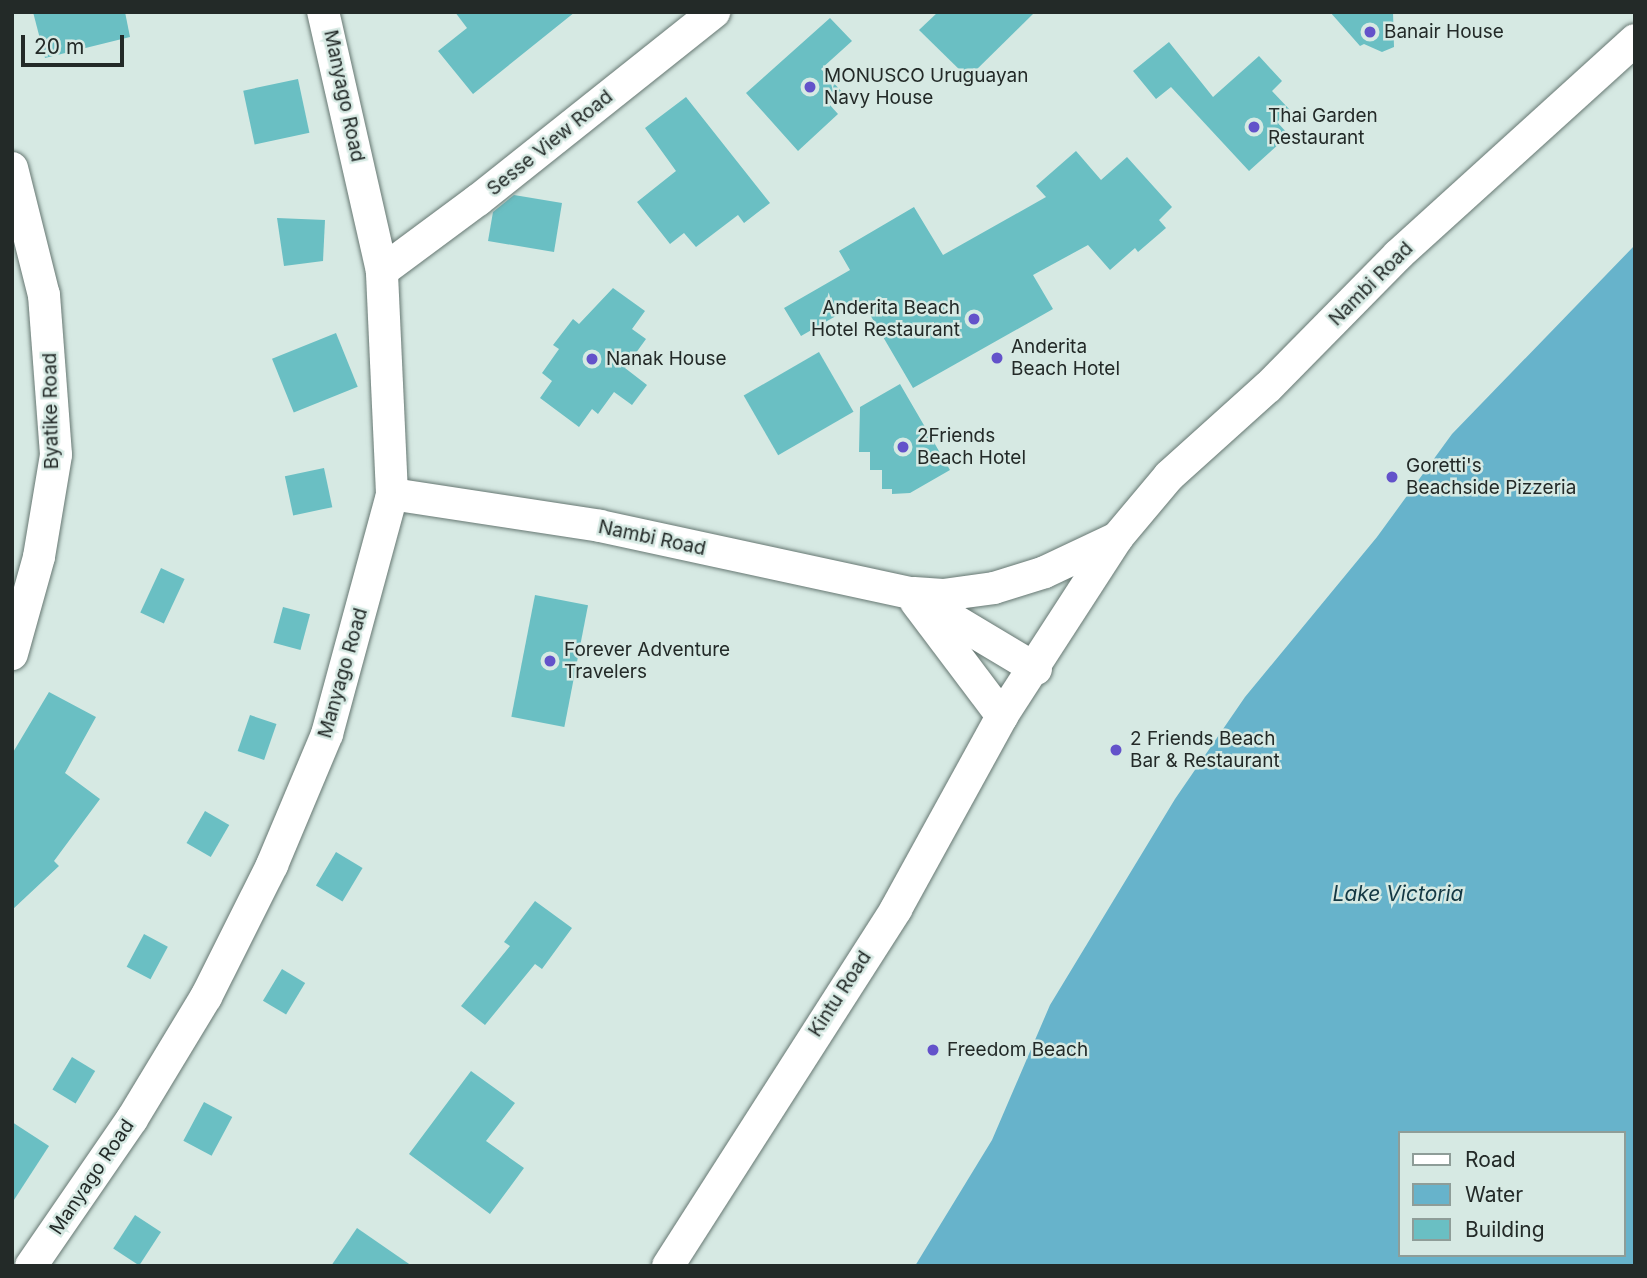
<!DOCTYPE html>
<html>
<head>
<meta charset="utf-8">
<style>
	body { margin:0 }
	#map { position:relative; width:1647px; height:1278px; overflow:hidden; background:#d6e9e3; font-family:Inter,sans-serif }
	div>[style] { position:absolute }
	.water>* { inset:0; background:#67b3cb }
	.building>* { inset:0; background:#6abfc3; transform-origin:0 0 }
	.roads { filter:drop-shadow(0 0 2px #667772) drop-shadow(0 0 2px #667772) }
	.street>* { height:32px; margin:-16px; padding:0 16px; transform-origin:16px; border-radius:16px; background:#fff }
	.dots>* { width:19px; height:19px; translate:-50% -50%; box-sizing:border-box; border:4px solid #d6e9e3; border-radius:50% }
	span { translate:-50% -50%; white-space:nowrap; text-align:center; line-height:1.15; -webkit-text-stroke:5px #d6e9e3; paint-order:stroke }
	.poi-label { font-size:19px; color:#232a28 }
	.left { translate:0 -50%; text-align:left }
	.right { translate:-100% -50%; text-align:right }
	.street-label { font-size:19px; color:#232a28 }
	.water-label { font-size:21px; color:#143843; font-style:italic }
	.frame { position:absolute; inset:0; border:14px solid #232a28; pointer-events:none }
	.legend { position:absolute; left:1398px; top:1131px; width:228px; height:126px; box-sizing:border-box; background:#d6e9e3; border:2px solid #8e9d98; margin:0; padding:9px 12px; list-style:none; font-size:21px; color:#232a28 }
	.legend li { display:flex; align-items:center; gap:14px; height:35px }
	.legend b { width:35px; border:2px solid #8e9d98 }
	.scale { position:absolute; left:21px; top:35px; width:103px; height:32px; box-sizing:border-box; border:4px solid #232a28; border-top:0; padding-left:9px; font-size:21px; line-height:24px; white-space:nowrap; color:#232a28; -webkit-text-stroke:5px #d6e9e3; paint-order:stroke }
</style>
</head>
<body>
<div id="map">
	<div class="water">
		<div style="clip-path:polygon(evenodd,1635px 245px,1635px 1266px,915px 1266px,992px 1140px,1050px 1005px,1175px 799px,1245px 697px,1377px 537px,1452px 434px,1635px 245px,1400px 1133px,1624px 1133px,1624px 1255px,1400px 1255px,1400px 1133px)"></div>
	</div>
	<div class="building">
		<div style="clip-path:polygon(33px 12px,125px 12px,130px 37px,45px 58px)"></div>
		<div style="clip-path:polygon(455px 12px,575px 12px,473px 94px,438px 51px,467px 28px)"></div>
		<div style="clip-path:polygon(938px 12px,1035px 12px,968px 78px,919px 30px)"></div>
		<div style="clip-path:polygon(1330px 12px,1393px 12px,1394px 47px,1382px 52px,1364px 44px,1360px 46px)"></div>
		<div style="clip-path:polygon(830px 18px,852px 41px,821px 69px,842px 92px,829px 104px,838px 114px,798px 151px,746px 93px)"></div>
		<div style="clip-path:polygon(1169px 42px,1213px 97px,1259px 56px,1282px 81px,1272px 91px,1290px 110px,1277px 122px,1289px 135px,1249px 171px,1171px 87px,1156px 99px,1133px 71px)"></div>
		<div style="left:298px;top:79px;width:55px;height:56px;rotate:78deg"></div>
		<div style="clip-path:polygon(686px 97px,770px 203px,744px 223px,738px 215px,696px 247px,684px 233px,670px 244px,637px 202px,676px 171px,645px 128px)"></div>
		<div style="clip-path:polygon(1076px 151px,1101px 180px,1127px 157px,1172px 207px,1159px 220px,1166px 228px,1138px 252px,1135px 248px,1110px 270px,1088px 245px,1033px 275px,1053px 309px,913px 388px,862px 301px,801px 336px,784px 308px,850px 270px,839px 251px,914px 207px,943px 255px,1046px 197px,1036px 186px)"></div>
		<div style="clip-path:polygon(514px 195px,562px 203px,554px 252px,488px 241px,493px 212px)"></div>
		<div style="clip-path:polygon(277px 218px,325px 220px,323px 261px,284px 266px)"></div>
		<div style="clip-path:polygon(613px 288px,645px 311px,632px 329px,646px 339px,625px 368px,647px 385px,632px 405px,614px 392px,598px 414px,592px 409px,579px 427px,540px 398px,552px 381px,542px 373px,559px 349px,553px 345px,573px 319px,579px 324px)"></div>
		<div style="left:336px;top:333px;width:58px;height:69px;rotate:68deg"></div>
		<div style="left:819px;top:352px;width:69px;height:87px;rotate:60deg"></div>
		<div style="clip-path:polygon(900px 384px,950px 470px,910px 493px,892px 494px,892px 489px,882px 489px,882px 470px,870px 470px,870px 452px,859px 452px,860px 407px)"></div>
		<div style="left:324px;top:468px;width:40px;height:40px;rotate:78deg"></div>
		<div style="left:161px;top:568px;width:26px;height:49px;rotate:25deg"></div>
		<div style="left:535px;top:595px;width:54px;height:124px;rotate:11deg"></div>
		<div style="left:283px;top:607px;width:28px;height:37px;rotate:15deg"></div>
		<div style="clip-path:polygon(49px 692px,96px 717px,65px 773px,100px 799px,54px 861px,59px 866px,12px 910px,12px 754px)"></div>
		<div style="left:250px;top:715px;width:28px;height:38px;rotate:19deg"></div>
		<div style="left:205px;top:811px;width:28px;height:37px;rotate:30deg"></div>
		<div style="left:336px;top:852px;width:31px;height:39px;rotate:31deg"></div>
		<div style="clip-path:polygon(535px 901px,572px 928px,542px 969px,535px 964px,485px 1025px,461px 1006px,510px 946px,504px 942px)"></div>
		<div style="left:144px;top:934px;width:27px;height:37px;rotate:28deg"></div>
		<div style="left:282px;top:969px;width:27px;height:37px;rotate:31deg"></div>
		<div style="left:72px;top:1057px;width:27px;height:38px;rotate:31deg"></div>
		<div style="clip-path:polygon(471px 1071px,515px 1103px,486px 1141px,524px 1168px,490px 1214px,409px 1154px)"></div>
		<div style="left:204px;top:1102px;width:32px;height:44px;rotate:28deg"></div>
		<div style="clip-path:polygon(12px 1122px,49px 1146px,12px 1203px)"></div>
		<div style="left:135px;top:1215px;width:31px;height:40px;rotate:33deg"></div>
		<div style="clip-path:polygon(357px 1228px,412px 1266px,331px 1266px)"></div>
	</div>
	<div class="roads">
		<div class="street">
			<div style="left:12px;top:168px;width:131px;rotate:75.9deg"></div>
			<div style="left:44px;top:295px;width:160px;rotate:85.7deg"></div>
			<div style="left:56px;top:455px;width:103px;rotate:99.5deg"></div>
			<div style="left:39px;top:557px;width:101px;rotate:105.6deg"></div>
			<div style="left:382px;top:271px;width:119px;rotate:-36.5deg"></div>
			<div style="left:478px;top:200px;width:302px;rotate:-38.5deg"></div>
			<div style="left:392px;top:494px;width:210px;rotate:8.7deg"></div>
			<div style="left:600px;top:526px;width:316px;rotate:12.2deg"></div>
			<div style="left:909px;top:593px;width:148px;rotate:30.9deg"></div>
			<div style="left:914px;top:593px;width:29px;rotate:4deg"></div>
			<div style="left:943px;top:595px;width:51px;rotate:-7.8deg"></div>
			<div style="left:994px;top:588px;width:53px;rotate:-17.4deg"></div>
			<div style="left:1045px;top:572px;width:80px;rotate:-25.3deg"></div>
			<div style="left:916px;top:602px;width:143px;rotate:53deg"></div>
			<div style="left:31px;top:1266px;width:178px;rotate:-55.5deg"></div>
			<div style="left:132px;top:1119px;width:143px;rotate:-58.8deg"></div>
			<div style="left:206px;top:997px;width:148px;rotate:-63.4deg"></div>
			<div style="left:272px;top:865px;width:142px;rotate:-67.2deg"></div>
			<div style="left:327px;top:734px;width:249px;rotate:-74.8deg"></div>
			<div style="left:392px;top:494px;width:223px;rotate:-92.6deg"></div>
			<div style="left:382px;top:271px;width:266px;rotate:-102.8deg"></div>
			<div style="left:668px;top:1266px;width:424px;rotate:-57.4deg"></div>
			<div style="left:896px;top:909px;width:220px;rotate:-61.2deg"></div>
			<div style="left:1002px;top:716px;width:212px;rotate:-57.1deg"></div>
			<div style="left:1117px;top:538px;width:81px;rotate:-50deg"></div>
			<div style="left:1169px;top:476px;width:133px;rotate:-42deg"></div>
			<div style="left:1268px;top:387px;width:185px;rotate:-45.4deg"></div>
			<div style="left:1398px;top:255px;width:320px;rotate:-42.2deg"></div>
		</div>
	</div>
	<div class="dots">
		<div style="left:1370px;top:32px;background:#6352ca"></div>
		<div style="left:810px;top:87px;background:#6352ca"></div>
		<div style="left:1254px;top:127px;background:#6352ca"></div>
		<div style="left:974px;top:319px;background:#6352ca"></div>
		<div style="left:997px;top:358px;background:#6352ca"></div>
		<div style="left:592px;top:359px;background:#6352ca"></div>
		<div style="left:903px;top:447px;background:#6352ca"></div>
		<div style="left:1392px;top:477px;background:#6352ca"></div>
		<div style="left:550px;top:661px;background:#6352ca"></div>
		<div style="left:1116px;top:750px;background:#6352ca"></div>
		<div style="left:933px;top:1050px;background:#6352ca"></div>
	</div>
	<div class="poi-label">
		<span class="left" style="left:1384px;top:32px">Banair House</span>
		<span class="left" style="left:824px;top:87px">MONUSCO Uruguayan<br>Navy House</span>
		<span class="left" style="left:1268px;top:127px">Thai Garden<br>Restaurant</span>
		<span class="right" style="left:960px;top:319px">Anderita Beach<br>Hotel Restaurant</span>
		<span class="left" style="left:1011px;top:358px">Anderita<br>Beach Hotel</span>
		<span class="left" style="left:606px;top:359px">Nanak House</span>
		<span class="left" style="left:917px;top:447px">2Friends<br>Beach Hotel</span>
		<span class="left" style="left:1406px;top:477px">Goretti's<br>Beachside Pizzeria</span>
		<span class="left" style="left:564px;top:661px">Forever Adventure<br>Travelers</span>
		<span class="left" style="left:1130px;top:750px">2 Friends Beach<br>Bar &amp; Restaurant</span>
		<span class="left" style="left:947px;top:1050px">Freedom Beach</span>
	</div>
	<div class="street-label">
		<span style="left:344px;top:96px;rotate:78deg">Manyago Road</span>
		<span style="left:550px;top:143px;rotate:-39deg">Sesse View Road</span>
		<span style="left:1371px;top:284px;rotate:-45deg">Nambi Road</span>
		<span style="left:51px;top:411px;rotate:-91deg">Byatike Road</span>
		<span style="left:652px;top:538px;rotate:12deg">Nambi Road</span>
		<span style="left:343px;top:673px;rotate:-74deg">Manyago Road</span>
		<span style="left:840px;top:994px;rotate:-57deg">Kintu Road</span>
		<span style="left:92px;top:1177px;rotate:-56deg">Manyago Road</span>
	</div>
	<div class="water-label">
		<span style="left:1398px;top:894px">Lake Victoria</span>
	</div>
	<div class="frame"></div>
	<ul class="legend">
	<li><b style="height:9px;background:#fff"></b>Road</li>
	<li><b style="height:19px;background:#67b3cb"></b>Water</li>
	<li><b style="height:19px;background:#6abfc3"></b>Building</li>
	</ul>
	<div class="scale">20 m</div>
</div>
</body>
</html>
